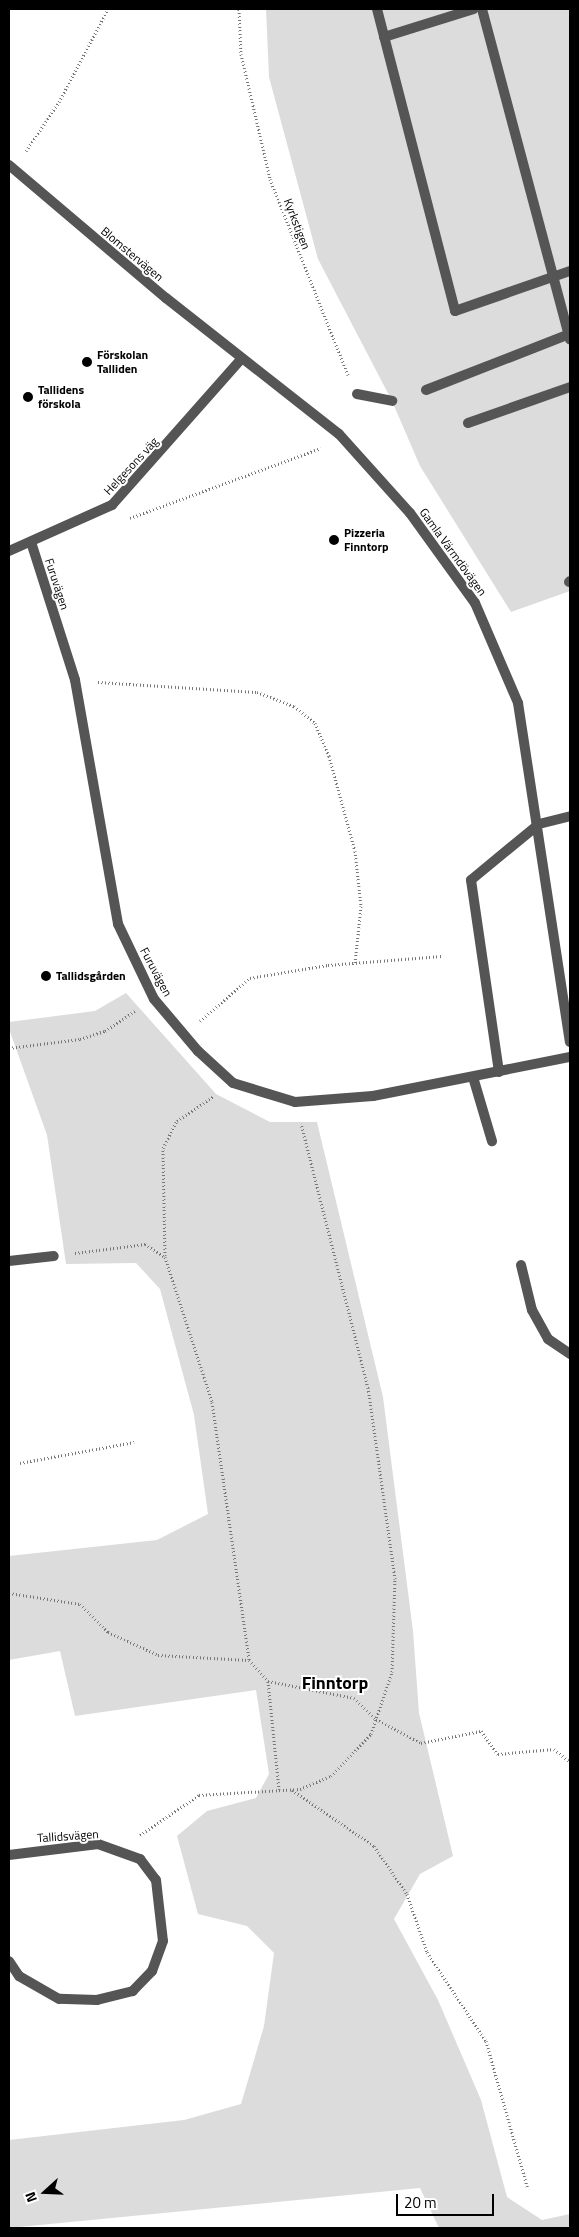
<!DOCTYPE html>
<html>
<head>
<meta charset="utf-8">
<style>
	body { margin:0 }
	#map { position:relative; width:579px; height:2237px; overflow:hidden; background:#fff; font-family:"Titillium Web",sans-serif }
	div>[style] { position:absolute }
	.green>* { inset:0; background:#dcdcdc }
	.path>* { height:3px; margin-top:-1.5px; transform-origin:0; background:repeating-linear-gradient(90deg,#777 0 1px,transparent 0 3.5px) }
	.lane>* { height:10px; margin:-5px; padding:0 5px; transform-origin:5px; border-radius:5px; background:#555 }
	.street>* { height:10px; margin:-5px; padding:0 5px; transform-origin:5px; border-radius:5px; background:#555 }
	.dots>* { width:14px; height:14px; translate:-50% -50%; box-sizing:border-box; border:2px solid #fff; border-radius:50% }
	span { translate:-50% -50%; white-space:nowrap; text-align:center; line-height:1.15; -webkit-text-stroke:4px #fff; paint-order:stroke }
	.street-label { font-size:12px; color:#000 }
	.poi-label { font-size:12px; color:#000; font-weight:700 }
	.left { translate:0 -50%; text-align:left }
	.district-label { font-size:18px; color:#000; font-weight:700 }
	.frame { position:absolute; inset:0; border:10px solid #000; pointer-events:none }
	.north { position:absolute; left:20px; top:2167px; width:50px; height:50px; -webkit-text-stroke:4px #fff; paint-order:stroke; rotate:250deg; font-size:14px; font-weight:700; line-height:20px; text-align:center; color:#000 }
	.north::after { content:''; display:block; margin:auto; width:18px; height:22px; background:#000; clip-path:polygon(50% 0,100% 100%,50% 72%,0 100%) }
	.scale { position:absolute; left:396px; top:2194px; width:98px; height:22px; box-sizing:border-box; border:2px solid #000; border-top:0; padding-left:6px; font-size:15px; line-height:18px; white-space:nowrap; color:#000; -webkit-text-stroke:4px #fff; paint-order:stroke }
</style>
</head>
<body>
<div id="map">
	<div class="green">
		<div style="clip-path:polygon(266px 9px,570px 9px,570px 591px,511px 612px,420px 466px,392px 401px,318px 259px,269px 77px)"></div>
		<div style="clip-path:polygon(126px 993px,216px 1094px,270px 1122px,317px 1122px,383px 1397px,413px 1631px,419px 1713px,453px 1856px,420px 1874px,394px 1919px,438px 2000px,481px 2100px,507px 2197px,542px 2220px,570px 2214px,570px 2228px,439px 2228px,420px 2188px,9px 2228px,9px 2140px,184px 2120px,241px 2104px,264px 2026px,274px 1953px,247px 1926px,198px 1914px,177px 1836px,207px 1811px,256px 1798px,269px 1774px,256px 1690px,75px 1716px,60px 1651px,9px 1660px,9px 1556px,157px 1540px,208px 1514px,194px 1415px,160px 1289px,136px 1263px,66px 1264px,47px 1135px,9px 1029px,9px 1022px,95px 1011px)"></div>
	</div>
	<div class="path">
		<div style="left:239px;top:9px;width:45px;rotate:87.5deg"></div>
		<div style="left:241px;top:54px;width:128px;rotate:76.9deg"></div>
		<div style="left:270px;top:179px;width:211px;rotate:68.3deg"></div>
		<div style="left:26px;top:151px;width:59px;rotate:-56deg"></div>
		<div style="left:59px;top:102px;width:105px;rotate:-62.2deg"></div>
		<div style="left:130px;top:518px;width:203px;rotate:-20.1deg"></div>
		<div style="left:98px;top:682px;width:159px;rotate:3.6deg"></div>
		<div style="left:257px;top:692px;width:40px;rotate:21deg"></div>
		<div style="left:294px;top:706px;width:27px;rotate:39deg"></div>
		<div style="left:315px;top:723px;width:36px;rotate:67deg"></div>
		<div style="left:329px;top:756px;width:98px;rotate:74.7deg"></div>
		<div style="left:355px;top:851px;width:55px;rotate:83.8deg"></div>
		<div style="left:361px;top:906px;width:57px;rotate:96deg"></div>
		<div style="left:200px;top:1021px;width:66px;rotate:-40.7deg"></div>
		<div style="left:250px;top:978px;width:79px;rotate:-9.5deg"></div>
		<div style="left:328px;top:965px;width:114px;rotate:-4.5deg"></div>
		<div style="left:9px;top:1048px;width:72px;rotate:-7.2deg"></div>
		<div style="left:80px;top:1039px;width:26px;rotate:-18deg"></div>
		<div style="left:105px;top:1031px;width:36px;rotate:-34deg"></div>
		<div style="left:75px;top:1253px;width:71px;rotate:-7.3deg"></div>
		<div style="left:145px;top:1244px;width:24px;rotate:33deg"></div>
		<div style="left:165px;top:1257px;width:152px;rotate:72deg"></div>
		<div style="left:212px;top:1402px;width:261px;rotate:81.8deg"></div>
		<div style="left:249px;top:1660px;width:28px;rotate:48deg"></div>
		<div style="left:268px;top:1681px;width:88px;rotate:11.2deg"></div>
		<div style="left:354px;top:1698px;width:30px;rotate:44deg"></div>
		<div style="left:376px;top:1719px;width:51px;rotate:28.1deg"></div>
		<div style="left:421px;top:1743px;width:61px;rotate:-11.3deg"></div>
		<div style="left:481px;top:1731px;width:29px;rotate:54deg"></div>
		<div style="left:498px;top:1754px;width:56px;rotate:-5.1deg"></div>
		<div style="left:554px;top:1749px;width:21px;rotate:39deg"></div>
		<div style="left:165px;top:1256px;width:108px;rotate:-91.1deg"></div>
		<div style="left:163px;top:1148px;width:30px;rotate:-63deg"></div>
		<div style="left:177px;top:1121px;width:45px;rotate:-34deg"></div>
		<div style="left:20px;top:1463px;width:116px;rotate:-10.4deg"></div>
		<div style="left:9px;top:1593px;width:72px;rotate:8.8deg"></div>
		<div style="left:80px;top:1604px;width:40px;rotate:45deg"></div>
		<div style="left:108px;top:1632px;width:55px;rotate:24.7deg"></div>
		<div style="left:158px;top:1655px;width:91px;rotate:3.1deg"></div>
		<div style="left:268px;top:1681px;width:109px;rotate:84.2deg"></div>
		<div style="left:292px;top:1790px;width:99px;rotate:34.3deg"></div>
		<div style="left:374px;top:1846px;width:58px;rotate:55.5deg"></div>
		<div style="left:407px;top:1894px;width:61px;rotate:71deg"></div>
		<div style="left:427px;top:1952px;width:107px;rotate:56.5deg"></div>
		<div style="left:486px;top:2041px;width:154px;rotate:74.2deg"></div>
		<div style="left:140px;top:1835px;width:71px;rotate:-34.1deg"></div>
		<div style="left:199px;top:1795px;width:101px;rotate:-3.4deg"></div>
		<div style="left:300px;top:1789px;width:34px;rotate:-23deg"></div>
		<div style="left:331px;top:1776px;width:58px;rotate:-46.4deg"></div>
		<div style="left:371px;top:1734px;width:65px;rotate:-71.3deg"></div>
		<div style="left:392px;top:1672px;width:93px;rotate:-88.2deg"></div>
		<div style="left:395px;top:1579px;width:193px;rotate:-98deg"></div>
		<div style="left:368px;top:1388px;width:273px;rotate:-104.2deg"></div>
	</div>
	<div class="lane">
		<div style="left:377px;top:9px;width:312px;rotate:75.5deg"></div>
		<div style="left:455px;top:311px;width:122px;rotate:-19.2deg"></div>
		<div style="left:482px;top:9px;width:342px;rotate:75.1deg"></div>
		<div style="left:384px;top:37px;width:94px;rotate:-17.3deg"></div>
		<div style="left:426px;top:390px;width:155px;rotate:-21.3deg"></div>
		<div style="left:357px;top:394px;width:36px;rotate:11deg"></div>
		<div style="left:468px;top:423px;width:108px;rotate:-19.4deg"></div>
		<div style="left:569px;top:582px;width:1px;rotate:-45deg"></div>
		<div style="left:499px;top:1072px;width:194px;rotate:-98.3deg"></div>
		<div style="left:471px;top:880px;width:88px;rotate:-39.5deg"></div>
		<div style="left:539px;top:824px;width:32px;rotate:-14deg"></div>
		<div style="left:473px;top:1077px;width:67px;rotate:73.5deg"></div>
		<div style="left:9px;top:1261px;width:45px;rotate:-6.3deg"></div>
		<div style="left:521px;top:1265px;width:46px;rotate:76.3deg"></div>
		<div style="left:532px;top:1310px;width:33px;rotate:61deg"></div>
		<div style="left:548px;top:1339px;width:27px;rotate:34deg"></div>
	</div>
	<div class="street">
		<div style="left:9px;top:165px;width:206px;rotate:40.3deg"></div>
		<div style="left:166px;top:298px;width:220px;rotate:38.2deg"></div>
		<div style="left:339px;top:434px;width:106px;rotate:48.1deg"></div>
		<div style="left:410px;top:513px;width:111px;rotate:54.2deg"></div>
		<div style="left:475px;top:603px;width:109px;rotate:66.7deg"></div>
		<div style="left:518px;top:703px;width:343px;rotate:81.3deg"></div>
		<div style="left:31px;top:542px;width:145px;rotate:72.3deg"></div>
		<div style="left:75px;top:680px;width:248px;rotate:80deg"></div>
		<div style="left:118px;top:924px;width:83px;rotate:64.4deg"></div>
		<div style="left:154px;top:999px;width:68px;rotate:49.8deg"></div>
		<div style="left:198px;top:1051px;width:47px;rotate:42.4deg"></div>
		<div style="left:233px;top:1083px;width:65px;rotate:17deg"></div>
		<div style="left:295px;top:1102px;width:78px;rotate:-4.4deg"></div>
		<div style="left:373px;top:1096px;width:201px;rotate:-11.2deg"></div>
		<div style="left:9px;top:551px;width:113px;rotate:-24.1deg"></div>
		<div style="left:112px;top:505px;width:195px;rotate:-48.5deg"></div>
		<div style="left:9px;top:1855px;width:90px;rotate:-7deg"></div>
		<div style="left:98px;top:1844px;width:45px;rotate:19.7deg"></div>
		<div style="left:140px;top:1859px;width:26px;rotate:53deg"></div>
		<div style="left:156px;top:1880px;width:61px;rotate:83.5deg"></div>
		<div style="left:163px;top:1941px;width:32px;rotate:110deg"></div>
		<div style="left:152px;top:1971px;width:28px;rotate:134deg"></div>
		<div style="left:133px;top:1991px;width:37px;rotate:166deg"></div>
		<div style="left:97px;top:2000px;width:38px;rotate:-178deg"></div>
		<div style="left:59px;top:1999px;width:46px;rotate:-150.1deg"></div>
		<div style="left:19px;top:1976px;width:18px;rotate:-124deg"></div>
	</div>
	<div class="dots">
		<div style="left:87px;top:362px;background:#000"></div>
		<div style="left:28px;top:397px;background:#000"></div>
		<div style="left:334px;top:540px;background:#000"></div>
		<div style="left:46px;top:976px;background:#000"></div>
	</div>
	<div class="street-label">
		<span style="left:297px;top:224px;rotate:69deg">Kyrkstigen</span>
		<span style="left:132px;top:254px;rotate:40deg">Blomstervägen</span>
		<span style="left:131px;top:466px;rotate:-47deg">Helgesons väg</span>
		<span style="left:453px;top:552px;rotate:54deg">Gamla Värmdövägen</span>
		<span style="left:57px;top:584px;rotate:72deg">Furuvägen</span>
		<span style="left:156px;top:972px;rotate:62deg">Furuvägen</span>
		<span style="left:68px;top:1836px;rotate:-4deg">Tallidsvägen</span>
	</div>
	<div class="poi-label">
		<span class="left" style="left:97px;top:362px">Förskolan<br>Talliden</span>
		<span class="left" style="left:38px;top:397px">Tallidens<br>förskola</span>
		<span class="left" style="left:344px;top:540px">Pizzeria<br>Finntorp</span>
		<span class="left" style="left:56px;top:976px">Tallidsgården</span>
	</div>
	<div class="district-label">
		<span style="left:335px;top:1683px">Finntorp</span>
	</div>
	<div class="frame"></div>
	<div class="north">N</div>
	<div class="scale">20 m</div>
</div>
</body>
</html>
